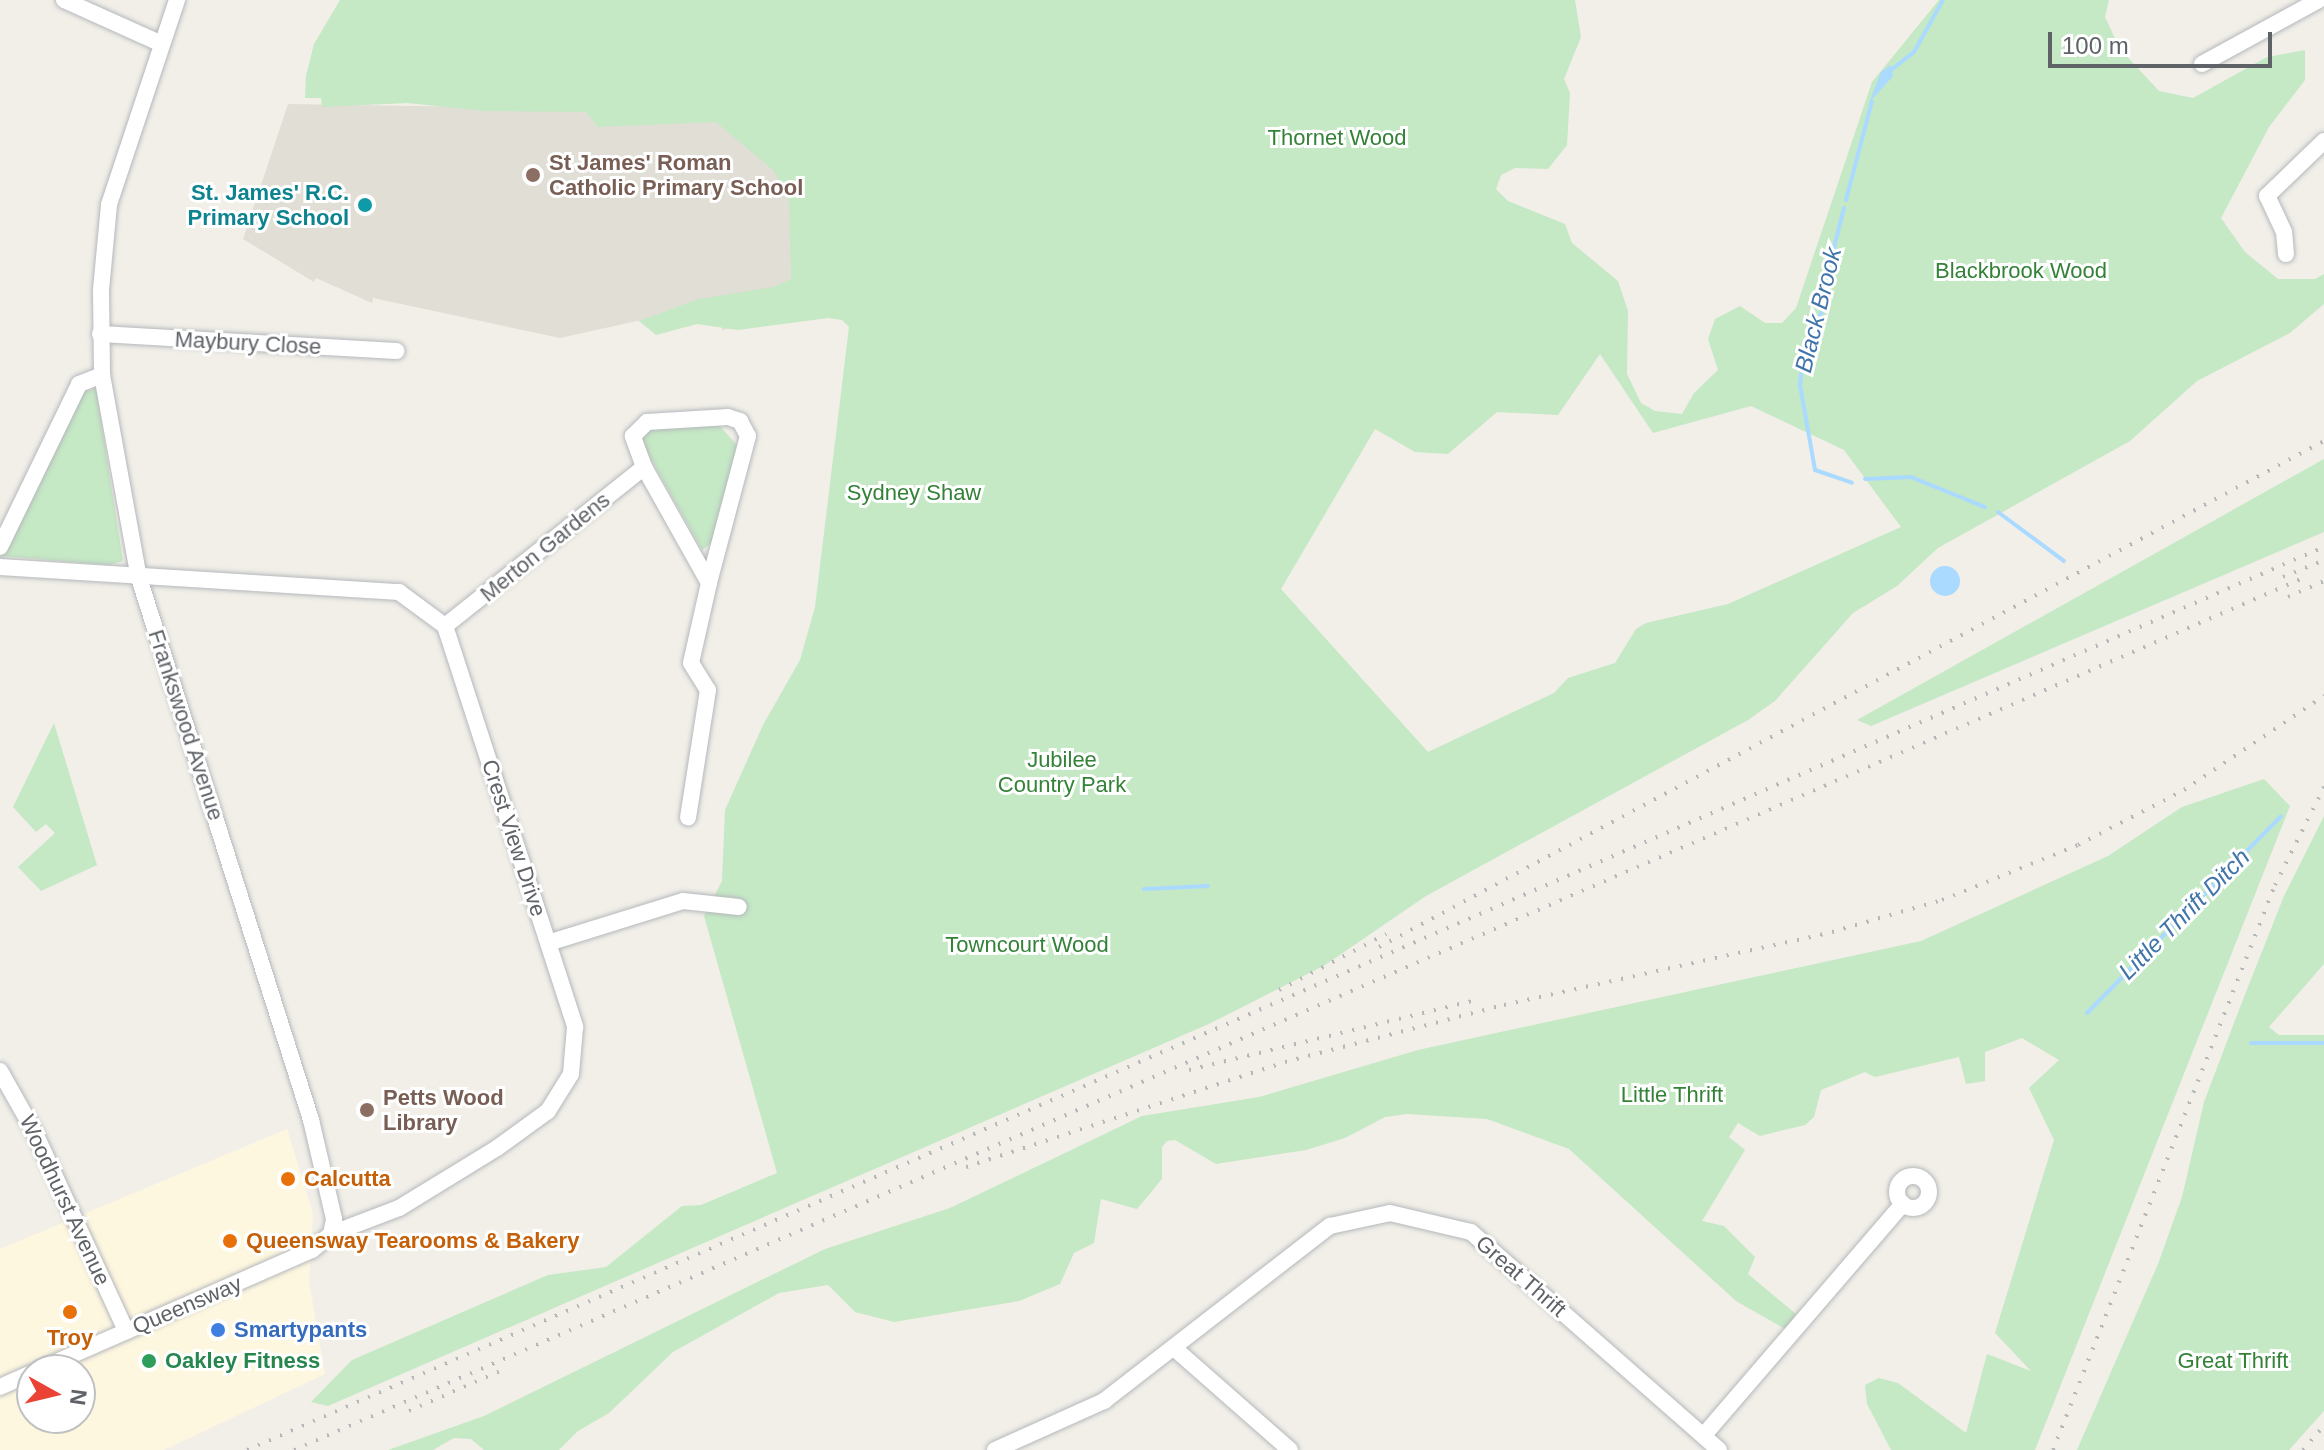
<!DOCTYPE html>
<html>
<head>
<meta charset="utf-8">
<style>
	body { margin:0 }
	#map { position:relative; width:2324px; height:1450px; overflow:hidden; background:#f1efe8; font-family:Helvetica,sans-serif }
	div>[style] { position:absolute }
	.commercial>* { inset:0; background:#fef7e0 }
	.education>* { inset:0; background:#e1ded6 }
	.green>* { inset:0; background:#c5e8c5 }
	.water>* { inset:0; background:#aadaff }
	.round { border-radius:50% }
	.stream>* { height:4px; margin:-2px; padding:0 2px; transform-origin:2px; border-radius:2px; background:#aadaff }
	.roads { filter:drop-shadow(0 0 2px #b5b8bc) drop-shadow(0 0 2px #b5b8bc) }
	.minor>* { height:16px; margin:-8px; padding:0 8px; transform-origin:8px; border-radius:8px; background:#fff }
	.minor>.ring { margin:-8px; padding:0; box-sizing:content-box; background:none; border:16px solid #fff; border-radius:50% }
	.rail>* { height:4px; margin-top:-2px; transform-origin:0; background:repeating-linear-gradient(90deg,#b6b7b8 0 2px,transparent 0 12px) }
	.dots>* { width:22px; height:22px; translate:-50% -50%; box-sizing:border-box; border:4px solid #fff; border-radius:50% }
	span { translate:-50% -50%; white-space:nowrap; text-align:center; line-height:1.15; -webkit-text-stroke:6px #fff; paint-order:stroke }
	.park-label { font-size:22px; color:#348238 }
	.education-label { font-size:22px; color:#785e54; font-weight:700 }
	.left { translate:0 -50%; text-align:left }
	.culture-label { font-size:22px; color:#0d838f; font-weight:700 }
	.right { translate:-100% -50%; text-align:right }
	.street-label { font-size:22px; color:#5f6368 }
	.food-label { font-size:22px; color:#c56008; font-weight:700 }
	.shop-label { font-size:22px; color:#366cbe; font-weight:700 }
	.leisure-label { font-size:22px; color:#27864d; font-weight:700 }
	.water-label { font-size:24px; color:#4174aa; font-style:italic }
	.north { position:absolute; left:16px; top:1354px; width:80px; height:80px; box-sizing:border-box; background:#fff; border:2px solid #bfc1c3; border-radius:50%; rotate:98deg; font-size:22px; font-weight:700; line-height:32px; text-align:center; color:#5f6368 }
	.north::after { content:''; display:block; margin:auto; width:28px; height:36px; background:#ea4335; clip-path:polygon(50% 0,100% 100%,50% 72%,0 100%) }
	.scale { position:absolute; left:2048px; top:32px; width:224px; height:36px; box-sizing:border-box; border:4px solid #5f6368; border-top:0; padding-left:10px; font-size:24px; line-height:28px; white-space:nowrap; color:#5f6368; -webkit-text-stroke:6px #fff; paint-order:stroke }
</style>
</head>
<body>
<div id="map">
	<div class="commercial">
		<div style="clip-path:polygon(evenodd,287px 1129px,313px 1214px,309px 1282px,325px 1374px,164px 1450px,0 1450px,0 1249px,287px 1129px,32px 1370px,80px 1370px,80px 1418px,32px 1418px,32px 1370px)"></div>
	</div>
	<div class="education">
		<div style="clip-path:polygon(288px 104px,801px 112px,803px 313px,722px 330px,722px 319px,637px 321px,560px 338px,373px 298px,372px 303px,316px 278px,314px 282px,243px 239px)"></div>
	</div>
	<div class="green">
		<div style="clip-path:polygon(evenodd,340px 0,1575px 0,1581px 37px,1564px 79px,1570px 93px,1567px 145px,1548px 169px,1515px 168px,1501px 175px,1496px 189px,1508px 201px,1565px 224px,1572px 243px,1618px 281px,1628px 311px,1627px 374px,1641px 403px,1655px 411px,1682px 414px,1694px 393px,1718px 370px,1708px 339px,1715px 319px,1740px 306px,1765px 323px,1782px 323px,1796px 308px,1872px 82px,1939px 0,2109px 0,2105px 17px,2120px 49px,2159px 91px,2193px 98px,2267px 57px,2305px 50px,2305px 80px,2269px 127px,2221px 218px,2245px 252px,2278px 279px,2315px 279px,2324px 274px,2324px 304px,2290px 333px,2197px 381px,2130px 441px,1938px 548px,1897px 586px,1853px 613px,1775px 701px,1748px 720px,1426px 896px,1325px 965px,1211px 1023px,328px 1406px,311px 1402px,352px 1360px,548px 1275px,606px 1267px,682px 1206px,701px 1205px,777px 1173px,704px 916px,722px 881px,725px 810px,763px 725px,800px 660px,815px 607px,849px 327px,842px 320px,828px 318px,738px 330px,697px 324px,656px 335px,639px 321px,699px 299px,774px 287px,791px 279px,789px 200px,774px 171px,716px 122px,598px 127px,586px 112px,485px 111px,407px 103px,322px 107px,321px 98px,305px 98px,306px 76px,314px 44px,340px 0,1600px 354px,1653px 433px,1751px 406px,1844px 450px,1901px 527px,1728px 604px,1646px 623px,1636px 629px,1615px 663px,1568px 678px,1554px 693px,1428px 752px,1281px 589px,1375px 429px,1415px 452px,1448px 454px,1497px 412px,1558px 415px,1600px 354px)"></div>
		<div style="clip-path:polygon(96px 389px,123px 561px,110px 565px,0 556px,83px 392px)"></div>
		<div style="clip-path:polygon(718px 424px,737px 445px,715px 541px,702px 550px,642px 443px,642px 432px,646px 427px)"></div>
		<div style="clip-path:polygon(2324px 459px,2324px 532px,1871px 726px,1857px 720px)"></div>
		<div style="clip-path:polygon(54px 723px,97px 865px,41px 891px,18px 867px,55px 833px,46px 824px,36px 832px,13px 807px)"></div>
		<div style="clip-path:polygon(2264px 779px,2290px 806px,2035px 1450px,1891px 1450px,1867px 1404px,1865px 1385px,1879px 1378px,1898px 1383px,1966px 1433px,1987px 1354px,2031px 1371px,1995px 1333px,2054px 1140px,2029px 1088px,2059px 1060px,2022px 1038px,1985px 1052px,1985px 1081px,1966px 1084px,1959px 1057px,1875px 1077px,1865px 1072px,1821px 1090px,1814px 1117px,1805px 1125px,1760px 1136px,1738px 1123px,1729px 1137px,1745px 1150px,1702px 1221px,1724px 1226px,1755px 1257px,1748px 1274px,1796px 1314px,1787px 1330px,1736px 1301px,1569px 1149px,1487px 1119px,1407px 1114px,1385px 1117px,1345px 1138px,1306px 1150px,1216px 1164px,1175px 1140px,1167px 1141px,1162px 1147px,1162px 1179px,1137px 1209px,1101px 1199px,1094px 1243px,1074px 1253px,1060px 1284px,1019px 1301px,894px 1322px,855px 1312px,828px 1285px,779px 1293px,673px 1352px,609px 1413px,578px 1431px,559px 1450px,484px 1450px,471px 1439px,454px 1438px,433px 1450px,388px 1450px,484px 1416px,825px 1249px,950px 1208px,1142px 1116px,1259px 1097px,1418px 1050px,1921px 941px,2108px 856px,2182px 807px)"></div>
		<div style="clip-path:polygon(2324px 816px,2324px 964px,2269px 1027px,2279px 1035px,2324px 1035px,2324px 1411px,2289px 1450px,2077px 1450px,2158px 1264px,2182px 1197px,2204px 1102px,2242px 1002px,2284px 896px)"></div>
	</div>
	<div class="water">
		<div style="clip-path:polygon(1891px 65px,1893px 76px,1869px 103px,1881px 72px)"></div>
		<div class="round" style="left:1930px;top:566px;width:30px;height:30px"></div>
	</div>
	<div class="stream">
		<div style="left:1891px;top:70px;width:29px;rotate:-38deg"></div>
		<div style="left:1914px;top:52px;width:60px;rotate:-60.9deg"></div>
		<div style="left:1846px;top:200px;width:102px;rotate:-75.3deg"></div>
		<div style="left:1844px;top:208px;width:73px;rotate:104.2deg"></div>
		<div style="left:1826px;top:279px;width:23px;rotate:90deg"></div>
		<div style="left:1826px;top:302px;width:55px;rotate:113.7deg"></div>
		<div style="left:1804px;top:352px;width:33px;rotate:97deg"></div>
		<div style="left:1800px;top:385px;width:86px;rotate:80deg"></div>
		<div style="left:1815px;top:470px;width:39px;rotate:19deg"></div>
		<div style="left:1865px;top:479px;width:46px;rotate:-2.5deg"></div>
		<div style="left:1911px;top:477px;width:80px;rotate:22.1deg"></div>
		<div style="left:1998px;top:512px;width:82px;rotate:36.6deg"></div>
		<div style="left:1144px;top:889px;width:64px;rotate:-2.7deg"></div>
		<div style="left:2087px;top:1013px;width:276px;rotate:-45.4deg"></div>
		<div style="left:2251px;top:1043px;width:73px"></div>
	</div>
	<div class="roads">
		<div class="minor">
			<div style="left:64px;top:0;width:107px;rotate:24.2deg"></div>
			<div style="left:177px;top:0;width:216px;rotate:108.4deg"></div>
			<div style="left:109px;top:205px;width:85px;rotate:95.4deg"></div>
			<div style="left:101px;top:290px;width:85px;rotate:89.3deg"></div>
			<div style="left:102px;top:375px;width:206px;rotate:79.7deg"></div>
			<div style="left:139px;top:578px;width:569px;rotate:72.39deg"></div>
			<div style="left:311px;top:1120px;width:102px;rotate:76.9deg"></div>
			<div style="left:334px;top:1219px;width:15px;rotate:101deg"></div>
			<div style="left:2202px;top:64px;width:133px;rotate:-28.7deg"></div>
			<div style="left:2286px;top:254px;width:22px;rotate:-95deg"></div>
			<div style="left:2284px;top:232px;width:40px;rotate:-115deg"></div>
			<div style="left:2267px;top:196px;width:79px;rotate:-44deg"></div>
			<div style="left:100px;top:334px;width:297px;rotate:3.3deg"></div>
			<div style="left:644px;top:467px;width:133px;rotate:60.7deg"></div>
			<div style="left:709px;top:583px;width:82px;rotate:102.7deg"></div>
			<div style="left:691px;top:663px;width:32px;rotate:58deg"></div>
			<div style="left:708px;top:690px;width:129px;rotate:98.9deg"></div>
			<div style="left:0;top:547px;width:181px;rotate:-64.1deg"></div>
			<div style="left:79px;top:384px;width:25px;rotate:-21deg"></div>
			<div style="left:0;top:567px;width:400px;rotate:3.6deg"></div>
			<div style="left:399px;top:592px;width:57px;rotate:36.5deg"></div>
			<div style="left:445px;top:626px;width:422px;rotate:72deg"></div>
			<div style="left:575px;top:1027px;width:47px;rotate:94.9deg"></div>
			<div style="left:571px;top:1074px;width:44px;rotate:121.9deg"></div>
			<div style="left:548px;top:1111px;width:63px;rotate:144deg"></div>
			<div style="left:497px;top:1148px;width:115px;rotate:148.5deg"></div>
			<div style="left:399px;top:1208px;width:73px;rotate:159.1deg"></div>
			<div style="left:445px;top:626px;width:255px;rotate:-38.6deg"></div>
			<div style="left:644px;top:467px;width:33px;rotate:-110deg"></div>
			<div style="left:633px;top:436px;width:20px;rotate:-45deg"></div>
			<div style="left:647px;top:422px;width:81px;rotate:-3.5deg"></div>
			<div style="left:728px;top:417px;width:13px;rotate:18deg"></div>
			<div style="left:740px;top:421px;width:17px;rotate:62deg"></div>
			<div style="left:748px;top:436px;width:152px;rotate:104.9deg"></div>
			<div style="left:548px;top:943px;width:141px;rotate:-17.3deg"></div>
			<div style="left:683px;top:901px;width:56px;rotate:6.1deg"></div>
			<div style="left:0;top:1071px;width:73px;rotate:60.6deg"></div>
			<div style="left:36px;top:1135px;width:216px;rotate:65.3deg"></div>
			<div class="ring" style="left:1897px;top:1176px;width:16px;height:16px"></div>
			<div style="left:1174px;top:1348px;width:154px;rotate:41.3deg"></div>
			<div style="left:38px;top:1370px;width:299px;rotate:-23.7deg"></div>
			<div style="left:312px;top:1250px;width:25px;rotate:-40deg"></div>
			<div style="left:0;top:1387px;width:35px;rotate:-24deg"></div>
			<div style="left:1704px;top:1435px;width:305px;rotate:-49.3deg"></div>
			<div style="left:995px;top:1450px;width:120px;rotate:-24.2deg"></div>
			<div style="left:1104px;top:1401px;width:286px;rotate:-37.8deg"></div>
			<div style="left:1330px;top:1226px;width:61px;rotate:-12.2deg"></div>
			<div style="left:1390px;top:1213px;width:83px;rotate:13.2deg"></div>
			<div style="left:1471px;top:1232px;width:330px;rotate:41.3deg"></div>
		</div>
	</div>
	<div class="rail">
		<div style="left:2283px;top:577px;width:44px;rotate:-22.5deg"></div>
		<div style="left:2288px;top:597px;width:39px;rotate:-24deg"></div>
		<div style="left:1379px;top:947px;width:1072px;rotate:-28.17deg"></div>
		<div style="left:1279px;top:990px;width:121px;rotate:-27.6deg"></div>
		<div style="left:1189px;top:1070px;width:296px;rotate:-13.7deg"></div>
		<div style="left:966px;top:1167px;width:336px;rotate:-18.2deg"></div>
		<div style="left:1285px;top:1062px;width:226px;rotate:-14.6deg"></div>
		<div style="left:1504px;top:1005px;width:336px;rotate:-12.5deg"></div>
		<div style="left:1832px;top:932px;width:115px;rotate:-16.2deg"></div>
		<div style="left:1942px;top:900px;width:147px;rotate:-22deg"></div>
		<div style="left:2078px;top:845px;width:119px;rotate:-27.4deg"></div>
		<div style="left:2184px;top:790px;width:169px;rotate:-33.9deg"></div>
		<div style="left:409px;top:1411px;width:107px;rotate:-23.7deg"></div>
		<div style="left:247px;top:1450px;width:2265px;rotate:-23.5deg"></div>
		<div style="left:294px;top:1450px;width:2188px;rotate:-23.46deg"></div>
		<div style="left:2053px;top:1450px;width:607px;rotate:-68.55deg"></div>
		<div style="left:2275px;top:885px;width:110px;rotate:-63.4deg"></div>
		<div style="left:2303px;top:1450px;width:32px;rotate:-49deg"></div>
	</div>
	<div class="dots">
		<div style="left:533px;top:175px;background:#8d6e63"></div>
		<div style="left:365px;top:205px;background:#0f9aa8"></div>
		<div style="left:367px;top:1110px;background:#8d6e63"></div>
		<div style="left:288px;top:1179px;background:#e8710a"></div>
		<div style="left:230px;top:1241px;background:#e8710a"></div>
		<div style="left:70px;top:1312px;background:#e8710a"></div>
		<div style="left:218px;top:1330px;background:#3f7fe0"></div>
		<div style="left:149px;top:1361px;background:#2e9e5b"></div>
	</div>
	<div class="park-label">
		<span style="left:1337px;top:138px">Thornet Wood</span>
		<span style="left:2021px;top:271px">Blackbrook Wood</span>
		<span style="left:914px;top:493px">Sydney Shaw</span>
		<span style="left:1062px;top:772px">Jubilee<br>Country Park</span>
		<span style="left:1027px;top:945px">Towncourt Wood</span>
		<span style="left:1672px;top:1095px">Little Thrift</span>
		<span style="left:2233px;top:1361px">Great Thrift</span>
	</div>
	<div class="education-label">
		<span class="left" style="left:549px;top:175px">St James' Roman<br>Catholic Primary School</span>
		<span class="left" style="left:383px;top:1110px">Petts Wood<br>Library</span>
	</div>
	<div class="culture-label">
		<span class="right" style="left:349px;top:205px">St. James' R.C.<br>Primary School</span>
	</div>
	<div class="street-label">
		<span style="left:248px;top:343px;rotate:3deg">Maybury Close</span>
		<span style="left:545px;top:547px;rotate:-39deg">Merton Gardens</span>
		<span style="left:186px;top:725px;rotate:72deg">Frankswood Avenue</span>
		<span style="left:514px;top:838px;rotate:72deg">Crest View Drive</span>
		<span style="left:65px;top:1200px;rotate:65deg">Woodhurst Avenue</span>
		<span style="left:1521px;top:1276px;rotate:41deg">Great Thrift</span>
		<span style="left:187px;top:1305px;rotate:-23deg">Queensway</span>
	</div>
	<div class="food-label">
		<span class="left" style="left:304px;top:1179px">Calcutta</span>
		<span class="left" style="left:246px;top:1241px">Queensway Tearooms &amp; Bakery</span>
		<span style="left:70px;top:1338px">Troy</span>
	</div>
	<div class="shop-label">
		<span class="left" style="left:234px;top:1330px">Smartypants</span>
	</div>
	<div class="leisure-label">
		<span class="left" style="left:165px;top:1361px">Oakley Fitness</span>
	</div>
	<div class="water-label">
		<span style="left:1818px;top:310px;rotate:-76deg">Black Brook</span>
		<span style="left:2184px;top:914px;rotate:-45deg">Little Thrift Ditch</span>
	</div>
	<div class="north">N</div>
	<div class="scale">100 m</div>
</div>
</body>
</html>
